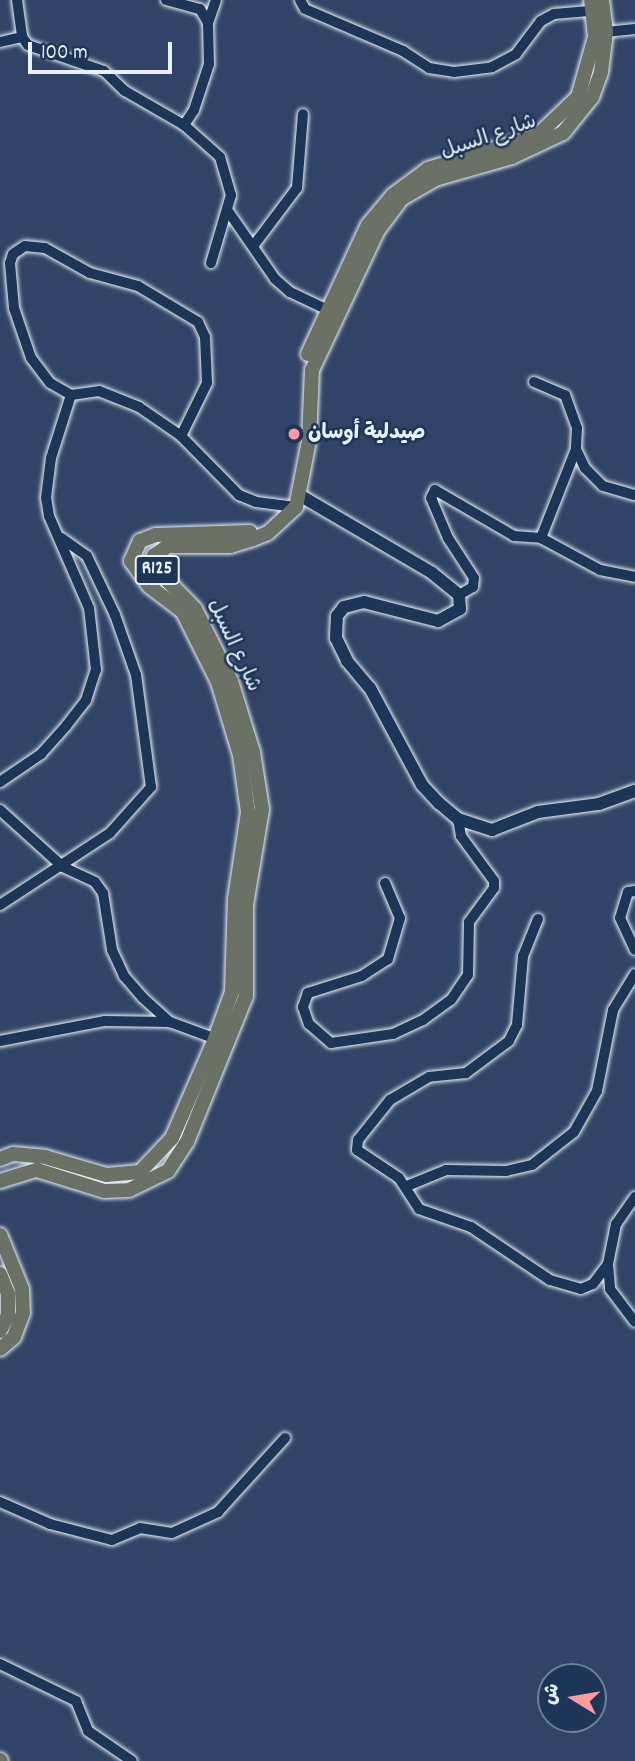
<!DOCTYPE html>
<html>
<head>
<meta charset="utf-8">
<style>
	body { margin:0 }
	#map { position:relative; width:635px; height:1761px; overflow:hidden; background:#314366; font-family:Dekko,"Playpen Sans Arabic",sans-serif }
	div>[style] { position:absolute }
	.roads { filter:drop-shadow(0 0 2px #e8f1f8) drop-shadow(0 0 2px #e8f1f8) }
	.street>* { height:10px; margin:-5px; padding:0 5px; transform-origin:5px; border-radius:5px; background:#1d3557 }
	.secondary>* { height:12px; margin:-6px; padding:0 6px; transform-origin:6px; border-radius:6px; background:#1d3557 }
	.primary>* { height:14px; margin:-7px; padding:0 7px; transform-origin:7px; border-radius:7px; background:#6b7165 }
	.dots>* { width:19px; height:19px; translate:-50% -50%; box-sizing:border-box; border:4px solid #1d3557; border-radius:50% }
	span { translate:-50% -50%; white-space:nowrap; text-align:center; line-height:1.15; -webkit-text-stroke:5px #1d3557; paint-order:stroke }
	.shield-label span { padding:2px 5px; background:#1d3557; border:2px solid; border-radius:5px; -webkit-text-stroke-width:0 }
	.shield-label { font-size:19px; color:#e8f1f8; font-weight:700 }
	.street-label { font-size:21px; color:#e8f1f8 }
	.poi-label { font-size:21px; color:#e8f1f8; font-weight:700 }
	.left { translate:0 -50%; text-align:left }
	.north { position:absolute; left:537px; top:1663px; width:70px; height:70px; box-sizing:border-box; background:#1d3557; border:2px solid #6e8097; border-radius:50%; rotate:281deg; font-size:19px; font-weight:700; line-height:28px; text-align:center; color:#e8f1f8 }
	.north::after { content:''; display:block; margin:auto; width:24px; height:32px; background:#ff9aa2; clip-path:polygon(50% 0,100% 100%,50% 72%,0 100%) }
	.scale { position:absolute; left:28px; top:42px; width:144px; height:32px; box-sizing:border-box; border:4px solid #e8f1f8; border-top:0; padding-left:9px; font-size:21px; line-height:24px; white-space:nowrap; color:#e8f1f8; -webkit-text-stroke:5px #1d3557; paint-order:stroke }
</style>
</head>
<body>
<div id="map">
	<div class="roads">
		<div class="street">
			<div style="left:17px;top:0;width:37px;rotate:82deg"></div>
			<div style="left:22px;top:37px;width:10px;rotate:53deg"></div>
			<div style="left:28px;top:45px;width:80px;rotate:18.9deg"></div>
			<div style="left:104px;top:71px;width:29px;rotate:44deg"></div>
			<div style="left:125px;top:91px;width:68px;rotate:30deg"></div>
			<div style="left:184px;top:125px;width:48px;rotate:41.6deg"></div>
			<div style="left:220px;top:157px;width:40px;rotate:74deg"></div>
			<div style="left:231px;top:195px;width:71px;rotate:106.4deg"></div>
			<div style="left:166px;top:0;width:35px;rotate:15deg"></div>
			<div style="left:200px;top:9px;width:16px;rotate:60deg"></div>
			<div style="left:300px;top:0;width:10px;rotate:61deg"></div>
			<div style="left:305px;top:9px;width:107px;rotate:23.2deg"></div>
			<div style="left:403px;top:51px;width:31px;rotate:33deg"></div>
			<div style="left:429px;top:68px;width:25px;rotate:9deg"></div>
			<div style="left:454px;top:72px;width:38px;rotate:-7deg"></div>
			<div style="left:492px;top:67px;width:27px;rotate:-28deg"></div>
			<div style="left:516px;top:54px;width:41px;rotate:-52.9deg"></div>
			<div style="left:541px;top:21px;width:15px;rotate:-28deg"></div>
			<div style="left:554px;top:14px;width:38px;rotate:-5deg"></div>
			<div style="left:606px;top:32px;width:29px;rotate:-6deg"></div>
			<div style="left:0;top:42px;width:23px;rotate:-13deg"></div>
			<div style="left:184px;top:125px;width:18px;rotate:-56deg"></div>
			<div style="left:194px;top:110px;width:48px;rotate:-71.9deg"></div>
			<div style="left:209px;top:64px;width:41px;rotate:-91.4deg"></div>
			<div style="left:208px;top:23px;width:24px;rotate:-71deg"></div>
			<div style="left:228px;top:211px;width:83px;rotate:55.3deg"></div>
			<div style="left:275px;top:279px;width:20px;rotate:41deg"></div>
			<div style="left:290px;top:292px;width:42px;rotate:25.3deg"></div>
			<div style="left:254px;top:245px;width:71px;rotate:-53deg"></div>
			<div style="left:297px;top:188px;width:74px;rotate:-85.4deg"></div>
			<div style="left:534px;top:382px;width:34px;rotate:23deg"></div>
			<div style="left:565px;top:395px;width:35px;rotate:70deg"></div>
			<div style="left:577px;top:428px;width:21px;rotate:93deg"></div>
			<div style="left:576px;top:449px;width:96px;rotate:111.5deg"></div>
			<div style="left:71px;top:395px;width:24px;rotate:-150deg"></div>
			<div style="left:50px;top:383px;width:31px;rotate:-127deg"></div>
			<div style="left:31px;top:358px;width:53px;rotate:-108.8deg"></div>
			<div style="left:14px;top:308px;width:45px;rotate:-95.1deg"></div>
			<div style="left:10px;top:263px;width:9px;rotate:-72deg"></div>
			<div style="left:13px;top:254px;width:14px;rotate:-34deg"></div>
			<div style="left:25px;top:246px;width:20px;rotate:6deg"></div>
			<div style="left:45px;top:248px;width:51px;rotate:29.1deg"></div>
			<div style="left:90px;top:273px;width:50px;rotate:15.2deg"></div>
			<div style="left:138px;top:286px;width:70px;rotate:31deg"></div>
			<div style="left:198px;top:322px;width:17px;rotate:65deg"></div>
			<div style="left:205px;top:337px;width:46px;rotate:87.5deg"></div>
			<div style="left:207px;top:383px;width:59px;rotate:116.1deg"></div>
			<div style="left:576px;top:449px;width:21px;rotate:65deg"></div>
			<div style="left:585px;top:468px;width:25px;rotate:45deg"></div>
			<div style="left:603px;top:486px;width:33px;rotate:16deg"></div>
			<div style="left:459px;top:595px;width:16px;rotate:-30deg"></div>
			<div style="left:473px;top:587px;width:9px;rotate:-84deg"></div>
			<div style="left:474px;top:578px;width:48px;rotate:-123deg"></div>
			<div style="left:448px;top:538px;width:43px;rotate:-113deg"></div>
			<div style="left:431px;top:498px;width:9px;rotate:-63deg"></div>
			<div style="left:435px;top:490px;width:91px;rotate:30.2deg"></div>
			<div style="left:514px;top:536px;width:27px;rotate:4deg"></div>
			<div style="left:541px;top:538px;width:67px;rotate:28.5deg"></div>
			<div style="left:600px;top:570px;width:36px;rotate:11deg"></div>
			<div style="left:0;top:782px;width:50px;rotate:-34.3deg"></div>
			<div style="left:41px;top:754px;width:38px;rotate:-48deg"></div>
			<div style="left:66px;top:726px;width:33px;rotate:-52deg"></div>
			<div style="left:86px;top:700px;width:32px;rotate:-72deg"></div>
			<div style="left:96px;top:670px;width:62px;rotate:-96.4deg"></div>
			<div style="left:89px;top:608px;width:100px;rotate:-113.5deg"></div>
			<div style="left:49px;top:516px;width:18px;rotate:-99deg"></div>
			<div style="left:46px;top:498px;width:40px;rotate:-82.9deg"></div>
			<div style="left:51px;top:458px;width:66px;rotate:-72.4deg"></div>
			<div style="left:71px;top:395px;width:28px;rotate:-8deg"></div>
			<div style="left:99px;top:391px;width:43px;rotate:21.8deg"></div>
			<div style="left:139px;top:407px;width:51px;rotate:34.6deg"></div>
			<div style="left:181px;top:436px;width:83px;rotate:45.5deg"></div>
			<div style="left:239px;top:495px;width:18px;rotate:22deg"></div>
			<div style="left:256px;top:502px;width:40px;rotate:7.1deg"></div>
			<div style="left:0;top:810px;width:85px;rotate:42.1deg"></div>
			<div style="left:63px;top:867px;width:35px;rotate:25deg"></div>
			<div style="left:95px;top:882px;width:14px;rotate:54deg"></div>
			<div style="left:103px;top:893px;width:58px;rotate:81deg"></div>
			<div style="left:112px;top:950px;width:29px;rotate:65deg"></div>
			<div style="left:124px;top:976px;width:28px;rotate:49deg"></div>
			<div style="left:142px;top:997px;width:38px;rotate:42deg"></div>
			<div style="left:170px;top:1022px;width:52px;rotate:20.2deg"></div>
			<div style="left:385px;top:883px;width:38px;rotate:67deg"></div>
			<div style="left:400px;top:918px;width:43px;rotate:106.3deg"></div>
			<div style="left:388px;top:959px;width:31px;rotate:147deg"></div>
			<div style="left:362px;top:976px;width:57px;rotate:162.5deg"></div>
			<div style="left:308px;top:993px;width:15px;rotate:110deg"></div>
			<div style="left:303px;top:1007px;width:18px;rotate:71deg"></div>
			<div style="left:309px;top:1024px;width:29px;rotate:41deg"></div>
			<div style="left:331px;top:1043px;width:63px;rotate:-8.3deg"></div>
			<div style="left:393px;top:1034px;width:33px;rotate:-25deg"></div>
			<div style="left:423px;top:1020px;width:34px;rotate:-36deg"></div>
			<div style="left:451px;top:1000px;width:30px;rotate:-56deg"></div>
			<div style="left:468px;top:975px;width:53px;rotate:-88.9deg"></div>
			<div style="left:469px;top:922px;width:42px;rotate:-53.7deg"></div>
			<div style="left:494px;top:888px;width:7px;rotate:-90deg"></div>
			<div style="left:494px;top:881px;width:56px;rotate:-126.3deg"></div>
			<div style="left:461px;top:836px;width:17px;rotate:-100deg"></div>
			<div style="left:635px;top:891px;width:7px;rotate:172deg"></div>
			<div style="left:628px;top:892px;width:27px;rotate:107deg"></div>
			<div style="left:620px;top:918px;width:35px;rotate:65deg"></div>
			<div style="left:0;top:905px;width:131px;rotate:-33.2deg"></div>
			<div style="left:110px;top:833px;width:62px;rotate:-48.3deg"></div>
			<div style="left:151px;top:787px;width:113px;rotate:-97.6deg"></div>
			<div style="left:136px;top:675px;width:64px;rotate:-109.3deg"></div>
			<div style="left:115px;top:615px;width:65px;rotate:-115.4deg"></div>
			<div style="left:87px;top:556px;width:32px;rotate:-145deg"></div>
			<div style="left:538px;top:919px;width:40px;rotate:112deg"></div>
			<div style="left:523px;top:956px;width:69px;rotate:95deg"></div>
			<div style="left:517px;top:1025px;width:18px;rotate:117deg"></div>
			<div style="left:509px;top:1041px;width:54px;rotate:143.3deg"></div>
			<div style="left:466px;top:1073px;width:37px;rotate:174deg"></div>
			<div style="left:429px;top:1077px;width:45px;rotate:149.5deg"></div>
			<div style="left:390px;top:1100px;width:51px;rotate:128.7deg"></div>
			<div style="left:358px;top:1140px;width:10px;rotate:96deg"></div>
			<div style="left:357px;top:1150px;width:50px;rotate:33.7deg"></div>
			<div style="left:399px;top:1178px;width:37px;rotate:57deg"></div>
			<div style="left:419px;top:1209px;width:55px;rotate:19.1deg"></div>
			<div style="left:471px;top:1227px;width:95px;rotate:33.9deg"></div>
			<div style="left:550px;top:1280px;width:32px;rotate:16deg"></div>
			<div style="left:581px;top:1289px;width:13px;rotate:-23deg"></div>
			<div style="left:593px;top:1284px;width:25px;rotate:-53deg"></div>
			<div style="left:0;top:1041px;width:107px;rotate:-10.8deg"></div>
			<div style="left:105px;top:1021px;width:64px;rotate:0.9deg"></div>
			<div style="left:407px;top:1186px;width:42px;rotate:-22.3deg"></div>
			<div style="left:446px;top:1170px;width:60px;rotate:1deg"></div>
			<div style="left:506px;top:1171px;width:27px;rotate:-13deg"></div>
			<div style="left:532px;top:1165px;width:53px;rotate:-38.2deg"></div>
			<div style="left:574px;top:1132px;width:47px;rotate:-60.7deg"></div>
			<div style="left:597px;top:1091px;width:83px;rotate:-78.8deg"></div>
			<div style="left:613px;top:1010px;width:42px;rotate:-58.6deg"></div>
			<div style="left:635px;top:1197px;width:33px;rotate:125deg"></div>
			<div style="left:616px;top:1224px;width:41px;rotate:101.3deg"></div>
			<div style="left:608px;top:1264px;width:25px;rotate:85deg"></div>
			<div style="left:610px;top:1289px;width:41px;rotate:52.9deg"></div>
			<div style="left:0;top:1502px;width:55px;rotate:23.7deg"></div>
			<div style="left:50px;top:1524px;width:64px;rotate:14.5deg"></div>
			<div style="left:112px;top:1540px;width:30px;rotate:-23deg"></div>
			<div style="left:140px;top:1528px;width:32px;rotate:9deg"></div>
			<div style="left:172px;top:1533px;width:51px;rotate:-24.5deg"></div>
			<div style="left:218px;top:1512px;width:100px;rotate:-47.8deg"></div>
			<div style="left:0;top:1664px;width:85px;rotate:26deg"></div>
			<div style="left:76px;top:1701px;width:32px;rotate:68deg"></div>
			<div style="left:88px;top:1731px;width:53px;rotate:34.3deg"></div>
		</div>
		<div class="secondary">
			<div style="left:301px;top:496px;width:152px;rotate:30.4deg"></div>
			<div style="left:432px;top:573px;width:35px;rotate:39deg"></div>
			<div style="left:459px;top:595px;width:14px;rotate:86deg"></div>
			<div style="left:460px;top:609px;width:25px;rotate:151deg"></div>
			<div style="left:438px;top:621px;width:76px;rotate:-165.6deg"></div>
			<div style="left:364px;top:602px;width:21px;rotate:166deg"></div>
			<div style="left:344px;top:607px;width:11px;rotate:128deg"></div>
			<div style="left:337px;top:616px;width:22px;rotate:93deg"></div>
			<div style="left:336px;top:638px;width:25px;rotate:64deg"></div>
			<div style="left:347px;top:661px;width:35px;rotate:50deg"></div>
			<div style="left:370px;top:688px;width:110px;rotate:61.8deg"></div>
			<div style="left:422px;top:785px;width:25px;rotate:47deg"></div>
			<div style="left:439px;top:803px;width:25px;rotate:40deg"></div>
			<div style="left:458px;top:819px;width:36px;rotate:18deg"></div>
			<div style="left:492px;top:830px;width:49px;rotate:-21.4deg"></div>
			<div style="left:538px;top:812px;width:62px;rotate:-7.5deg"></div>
			<div style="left:599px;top:804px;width:38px;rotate:-20deg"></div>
		</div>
		<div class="primary">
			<div style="left:308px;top:354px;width:142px;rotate:-65.1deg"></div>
			<div style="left:368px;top:225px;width:39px;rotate:-50deg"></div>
			<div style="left:393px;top:195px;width:44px;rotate:-36.6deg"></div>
			<div style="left:428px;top:169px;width:114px;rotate:-16.8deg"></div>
			<div style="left:537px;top:136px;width:57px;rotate:-43.6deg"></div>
			<div style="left:578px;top:97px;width:62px;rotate:-74.2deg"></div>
			<div style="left:595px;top:37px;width:37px;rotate:-96deg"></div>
			<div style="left:0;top:1159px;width:14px;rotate:-21deg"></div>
			<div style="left:13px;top:1154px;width:32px;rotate:5deg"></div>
			<div style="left:45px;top:1157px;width:64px;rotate:16.4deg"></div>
			<div style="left:106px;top:1175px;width:34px;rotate:-5deg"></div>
			<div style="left:140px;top:1172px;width:47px;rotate:-46.7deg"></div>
			<div style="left:172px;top:1138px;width:108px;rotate:-66.5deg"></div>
			<div style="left:215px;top:1039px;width:50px;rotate:-70.1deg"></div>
			<div style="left:232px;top:992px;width:93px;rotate:-88.2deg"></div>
			<div style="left:235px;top:899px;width:88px;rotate:-81.5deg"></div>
			<div style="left:248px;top:812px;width:58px;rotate:-98deg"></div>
			<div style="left:240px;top:755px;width:76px;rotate:-106.8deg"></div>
			<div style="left:218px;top:682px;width:78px;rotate:-116.6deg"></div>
			<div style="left:183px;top:612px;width:43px;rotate:-142.6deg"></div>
			<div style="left:149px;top:586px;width:31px;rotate:-126deg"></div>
			<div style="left:131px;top:561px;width:22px;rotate:-66deg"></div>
			<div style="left:140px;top:541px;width:17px;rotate:-21deg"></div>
			<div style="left:156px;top:535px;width:94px;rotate:-1.8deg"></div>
			<div style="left:0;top:1181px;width:39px;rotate:-17deg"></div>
			<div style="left:37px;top:1170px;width:70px;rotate:17.4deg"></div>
			<div style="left:104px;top:1191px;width:25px;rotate:-2deg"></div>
			<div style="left:129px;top:1190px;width:43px;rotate:-26deg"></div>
			<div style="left:168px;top:1171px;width:35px;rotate:-57deg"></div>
			<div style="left:187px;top:1142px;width:157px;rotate:-68deg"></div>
			<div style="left:246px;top:996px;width:91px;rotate:-90deg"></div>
			<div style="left:246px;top:905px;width:97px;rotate:-80.5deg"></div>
			<div style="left:262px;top:809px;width:58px;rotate:-99deg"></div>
			<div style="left:253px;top:752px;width:74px;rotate:-107.2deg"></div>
			<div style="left:231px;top:681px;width:80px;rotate:-116.6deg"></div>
			<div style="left:195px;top:609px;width:53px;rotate:-134.2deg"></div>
			<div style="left:158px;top:571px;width:16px;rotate:-105deg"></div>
			<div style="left:154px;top:556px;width:17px;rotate:-36deg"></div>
			<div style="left:168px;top:546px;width:62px"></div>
			<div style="left:230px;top:546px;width:24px;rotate:-17deg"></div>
			<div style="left:253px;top:539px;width:16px;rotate:-22deg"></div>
			<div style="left:268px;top:533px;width:38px;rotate:-43deg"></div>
			<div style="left:296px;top:507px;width:67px;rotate:-78.9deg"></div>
			<div style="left:309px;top:441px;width:71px;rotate:-87.6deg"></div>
			<div style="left:312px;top:370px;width:155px;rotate:-64.8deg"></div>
			<div style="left:378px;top:230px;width:39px;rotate:-53deg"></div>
			<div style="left:401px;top:199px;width:39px;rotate:-30deg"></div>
			<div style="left:435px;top:179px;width:80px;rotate:-15.9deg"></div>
			<div style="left:512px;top:157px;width:56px;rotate:-25.2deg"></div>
			<div style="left:563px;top:133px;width:46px;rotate:-51.1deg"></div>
			<div style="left:592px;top:97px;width:27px;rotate:-70deg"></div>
			<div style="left:601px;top:72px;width:40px;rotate:-82.9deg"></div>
			<div style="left:606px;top:32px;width:32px;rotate:-97deg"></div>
			<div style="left:0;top:1235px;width:58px;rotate:67.8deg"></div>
			<div style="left:22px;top:1289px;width:24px;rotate:88deg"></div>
			<div style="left:23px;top:1313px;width:26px;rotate:111deg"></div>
			<div style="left:14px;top:1337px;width:18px;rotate:139deg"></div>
			<div style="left:0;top:1274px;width:22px;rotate:68deg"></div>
			<div style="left:8px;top:1294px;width:21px;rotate:90deg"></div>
			<div style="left:8px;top:1315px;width:18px;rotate:117deg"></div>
			<div style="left:0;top:1760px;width:1px;rotate:45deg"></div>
		</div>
	</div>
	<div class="dots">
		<div style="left:294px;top:434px;background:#ff9aa2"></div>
	</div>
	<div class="shield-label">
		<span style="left:157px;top:570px">R125</span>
	</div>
	<div class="street-label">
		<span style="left:489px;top:138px;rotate:-19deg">شارع السبل</span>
		<span style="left:233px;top:646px;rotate:65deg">شارع السبل</span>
	</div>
	<div class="poi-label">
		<span class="left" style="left:308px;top:434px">صيدلية أوسان</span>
	</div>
	<div class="north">ش</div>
	<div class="scale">100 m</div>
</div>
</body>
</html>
